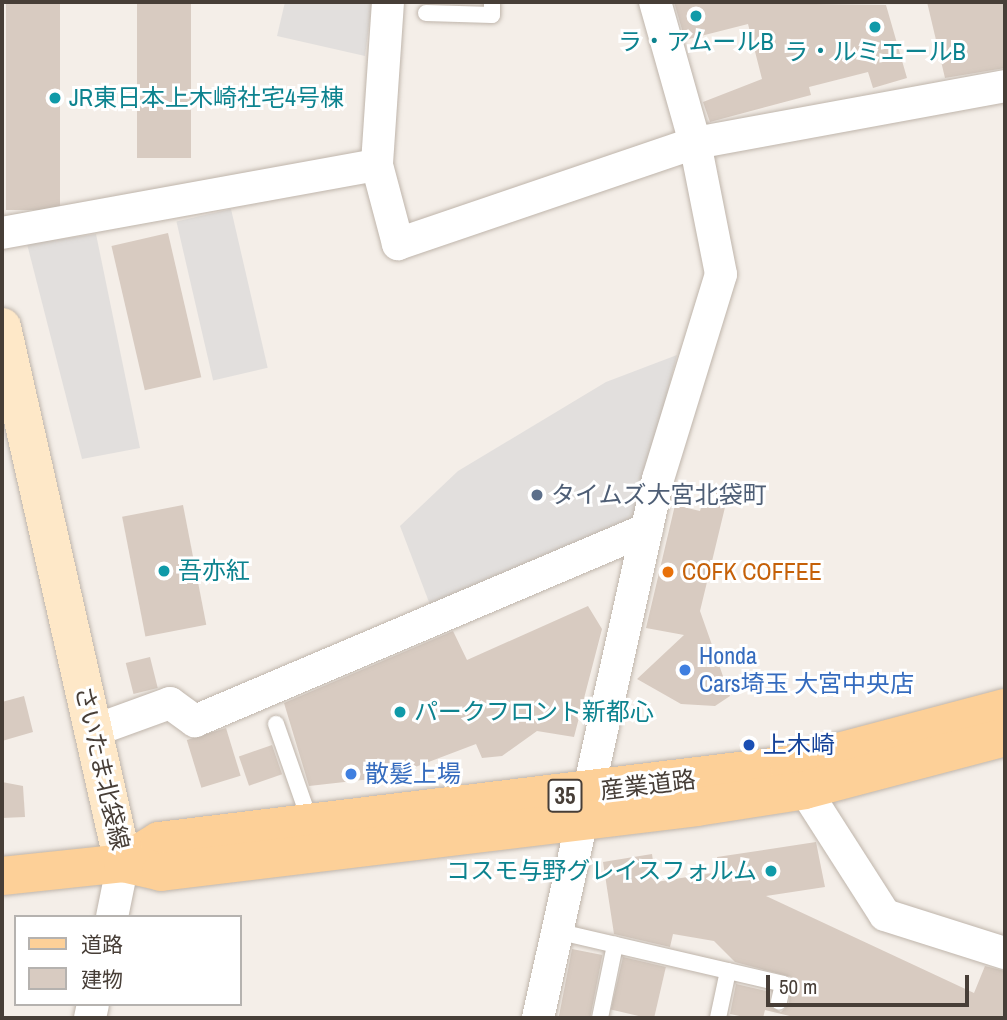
<!DOCTYPE html>
<html>
<head>
<meta charset="utf-8">
<style>
	body { margin:0 }
	#map { position:relative; width:1007px; height:1020px; overflow:hidden; background:#f4eee8; font-family:"Archivo Narrow","Noto Sans JP",sans-serif }
	div>[style] { position:absolute }
	.parking>* { inset:0; background:#e2dfdd; transform-origin:0 0 }
	.building>* { inset:0; background:#d8cbc1; transform-origin:0 0 }
	.roads { filter:drop-shadow(0 0 2px #bfb5ab) drop-shadow(0 0 2px #bfb5ab) }
	.service>* { height:16px; margin:-8px; padding:0 8px; transform-origin:8px; border-radius:8px; background:#fff }
	.minor>* { height:32px; margin:-16px; padding:0 16px; transform-origin:16px; border-radius:16px; background:#fff }
	.secondary>* { height:38px; margin:-19px; padding:0 19px; transform-origin:19px; border-radius:19px; background:#fee8c8 }
	.primary>* { height:38px; margin:-19px; padding:0 19px; transform-origin:19px; border-radius:19px; background:#fdd098 }
	.dots>* { width:19px; height:19px; translate:-50% -50%; box-sizing:border-box; border:4px solid #fff; border-radius:50% }
	span { translate:-50% -50%; white-space:nowrap; text-align:center; line-height:1.15; -webkit-text-stroke:6px #fff; paint-order:stroke }
	.shield-label span { padding:2px 5px; background:#fff; border:2px solid; border-radius:5px; -webkit-text-stroke-width:0 }
	.shield-label { font-size:23px; color:#473e37; font-weight:700 }
	.culture-label { font-size:24px; color:#0d838f }
	.left { translate:0 -50%; text-align:left }
	.right { translate:-100% -50%; text-align:right }
	.service-label { font-size:24px; color:#4e5e75 }
	.food-label { font-size:24px; color:#c56008 }
	.shop-label { font-size:24px; color:#366cbe }
	.transit-label { font-size:24px; color:#164399 }
	.street-label { font-size:24px; color:#473e37 }
	.frame { position:absolute; inset:0; border:4px solid #473e37; pointer-events:none }
	.legend { position:absolute; left:14px; top:915px; width:228px; height:91px; box-sizing:border-box; background:#fff; border:2px solid #b5b2af; margin:0; padding:9px 12px; list-style:none; font-size:21px; color:#473e37 }
	.legend li { display:flex; align-items:center; gap:14px; height:35px }
	.legend b { width:35px; border:2px solid #b5b2af }
	.scale { position:absolute; left:766px; top:975px; width:203px; height:32px; box-sizing:border-box; border:4px solid #473e37; border-top:0; padding-left:9px; font-size:21px; line-height:24px; white-space:nowrap; color:#473e37; -webkit-text-stroke:5px #fff; paint-order:stroke }
</style>
</head>
<body>
<div id="map">
	<div class="parking">
		<div style="clip-path:polygon(285px 2px,372px 2px,365px 56px,277px 36px)"></div>
		<div style="left:231px;top:209px;width:163px;height:56px;rotate:77deg"></div>
		<div style="clip-path:polygon(96px 234px,140px 448px,82px 459px,27px 244px)"></div>
		<div style="clip-path:polygon(677px 355px,635px 519px,432px 610px,400px 526px,458px 471px,606px 382px)"></div>
	</div>
	<div class="building">
		<div style="left:6px;top:2px;width:54px;height:208px"></div>
		<div style="left:137px;top:2px;width:54px;height:156px"></div>
		<div style="clip-path:polygon(674px 2px,886px 5px,907px 78px,873px 88px,868px 72px,809px 87px,811px 95px,710px 122px,703px 102px,762px 79px,748px 24px,685px 40px)"></div>
		<div style="clip-path:polygon(927px 2px,1005px 2px,1005px 68px,945px 78px)"></div>
		<div style="left:168px;top:233px;width:148px;height:58px;rotate:77deg"></div>
		<div style="clip-path:polygon(708px 485px,725px 488px,727px 499px,700px 611px,730px 696px,715px 706px,681px 704px,637px 679px,684px 635px,646px 628px,675px 505px,700px 511px)"></div>
		<div style="left:183px;top:505px;width:122px;height:62px;rotate:79deg"></div>
		<div style="clip-path:polygon(588px 606px,602px 629px,574px 737px,537px 731px,502px 756px,482px 758px,476px 744px,389px 777px,309px 786px,284px 703px,453px 631px,467px 660px)"></div>
		<div style="left:150px;top:657px;width:32px;height:25px;rotate:76deg"></div>
		<div style="clip-path:polygon(24px 696px,33px 732px,2px 741px,2px 702px)"></div>
		<div style="left:226px;top:728px;width:50px;height:41px;rotate:73deg"></div>
		<div style="left:272px;top:745px;width:31px;height:35px;rotate:71deg"></div>
		<div style="clip-path:polygon(2px 782px,23px 786px,25px 817px,2px 818px)"></div>
		<div style="clip-path:polygon(816px 842px,825px 887px,766px 896px,974px 993px,985px 966px,1005px 971px,1005px 1018px,798px 1018px,765px 1010px,763px 1018px,749px 1018px,730px 1014px,736px 984px,770px 992px,769px 1006px,781px 1012px,789px 1004px,791px 977px,735px 962px,714px 941px,673px 934px,670px 947px,614px 934px,603px 862px,652px 854px,656px 882px,719px 872px,717px 857px)"></div>
		<div style="left:572px;top:949px;width:31px;height:71px;rotate:11deg"></div>
		<div style="left:623px;top:957px;width:44px;height:54px;rotate:13deg"></div>
	</div>
	<div class="roads">
		<div class="service">
			<div style="left:426px;top:13px;width:66px;rotate:1.7deg"></div>
			<div style="left:492px;top:15px;width:13px;rotate:-90deg"></div>
			<div style="left:276px;top:724px;width:106px;rotate:70.7deg"></div>
			<div style="left:556px;top:931px;width:233px;rotate:13.1deg"></div>
			<div style="left:783px;top:984px;width:18px;rotate:103deg"></div>
			<div style="left:600px;top:1018px;width:75px;rotate:-78.4deg"></div>
			<div style="left:718px;top:1018px;width:48px;rotate:-78deg"></div>
		</div>
		<div class="minor">
			<div style="left:388px;top:2px;width:163px;rotate:93.9deg"></div>
			<div style="left:377px;top:165px;width:82px;rotate:75.1deg"></div>
			<div style="left:398px;top:244px;width:314px;rotate:-18.8deg"></div>
			<div style="left:695px;top:143px;width:315px;rotate:-10.4deg"></div>
			<div style="left:2px;top:233px;width:381px;rotate:-10.3deg"></div>
			<div style="left:93px;top:731px;width:82px;rotate:-20deg"></div>
			<div style="left:170px;top:703px;width:31px;rotate:36deg"></div>
			<div style="left:195px;top:721px;width:491px;rotate:-23deg"></div>
			<div style="left:805px;top:790px;width:148px;rotate:57.4deg"></div>
			<div style="left:885px;top:915px;width:126px;rotate:17.6deg"></div>
			<div style="left:112px;top:917px;width:55px;rotate:-78.5deg"></div>
			<div style="left:90px;top:1018px;width:14px;rotate:-78deg"></div>
			<div style="left:538px;top:1018px;width:552px;rotate:-77.45deg"></div>
			<div style="left:658px;top:479px;width:214px;rotate:-72.9deg"></div>
			<div style="left:721px;top:274px;width:134px;rotate:-101.2deg"></div>
			<div style="left:695px;top:143px;width:147px;rotate:-105.8deg"></div>
		</div>
		<div class="secondary">
			<div style="left:2px;top:327px;width:549px;rotate:77.28deg"></div>
		</div>
		<div class="primary">
			<div style="left:123px;top:863px;width:42px;rotate:-31.4deg"></div>
			<div style="left:159px;top:841px;width:635px;rotate:-6.88deg"></div>
			<div style="left:789px;top:765px;width:223px;rotate:-14.8deg"></div>
			<div style="left:2px;top:876px;width:122px;rotate:-6.1deg"></div>
			<div style="left:123px;top:863px;width:39px;rotate:13deg"></div>
			<div style="left:161px;top:872px;width:540px;rotate:-6.91deg"></div>
			<div style="left:697px;top:807px;width:109px;rotate:-8.9deg"></div>
			<div style="left:805px;top:790px;width:207px;rotate:-14.8deg"></div>
		</div>
	</div>
	<div class="dots">
		<div style="left:696px;top:16px;background:#0f9aa8"></div>
		<div style="left:875px;top:27px;background:#0f9aa8"></div>
		<div style="left:55px;top:98px;background:#0f9aa8"></div>
		<div style="left:537px;top:495px;background:#5c6f8a"></div>
		<div style="left:164px;top:571px;background:#0f9aa8"></div>
		<div style="left:668px;top:572px;background:#e8710a"></div>
		<div style="left:685px;top:670px;background:#3f7fe0"></div>
		<div style="left:400px;top:712px;background:#0f9aa8"></div>
		<div style="left:749px;top:745px;background:#1a4fb4"></div>
		<div style="left:351px;top:774px;background:#3f7fe0"></div>
		<div style="left:771px;top:871px;background:#0f9aa8"></div>
	</div>
	<div class="shield-label">
		<span style="left:565px;top:796px">35</span>
	</div>
	<div class="culture-label">
		<span style="left:696px;top:42px">ラ・アムールB</span>
		<span style="left:875px;top:52px">ラ・ルミエールB</span>
		<span class="left" style="left:69px;top:98px">JR東日本上木崎社宅4号棟</span>
		<span class="left" style="left:178px;top:571px">吾亦紅</span>
		<span class="left" style="left:414px;top:712px">パークフロント新都心</span>
		<span class="right" style="left:757px;top:871px">コスモ与野グレイスフォルム</span>
	</div>
	<div class="service-label">
		<span class="left" style="left:551px;top:495px">タイムズ大宮北袋町</span>
	</div>
	<div class="food-label">
		<span class="left" style="left:682px;top:572px">COFK COFFEE</span>
	</div>
	<div class="shop-label">
		<span class="left" style="left:699px;top:670px">Honda<br>Cars埼玉 大宮中央店</span>
		<span class="left" style="left:365px;top:774px">散髪上場</span>
	</div>
	<div class="transit-label">
		<span class="left" style="left:763px;top:745px">上木崎</span>
	</div>
	<div class="street-label">
		<span style="left:102px;top:768px;rotate:77deg">さいたま北袋線</span>
		<span style="left:648px;top:785px;rotate:-7deg">産業道路</span>
	</div>
	<div class="frame"></div>
	<ul class="legend">
	<li><b style="height:9px;background:#fdd098"></b>道路</li>
	<li><b style="height:19px;background:#d8cbc1"></b>建物</li>
	</ul>
	<div class="scale">50 m</div>
</div>
</body>
</html>
